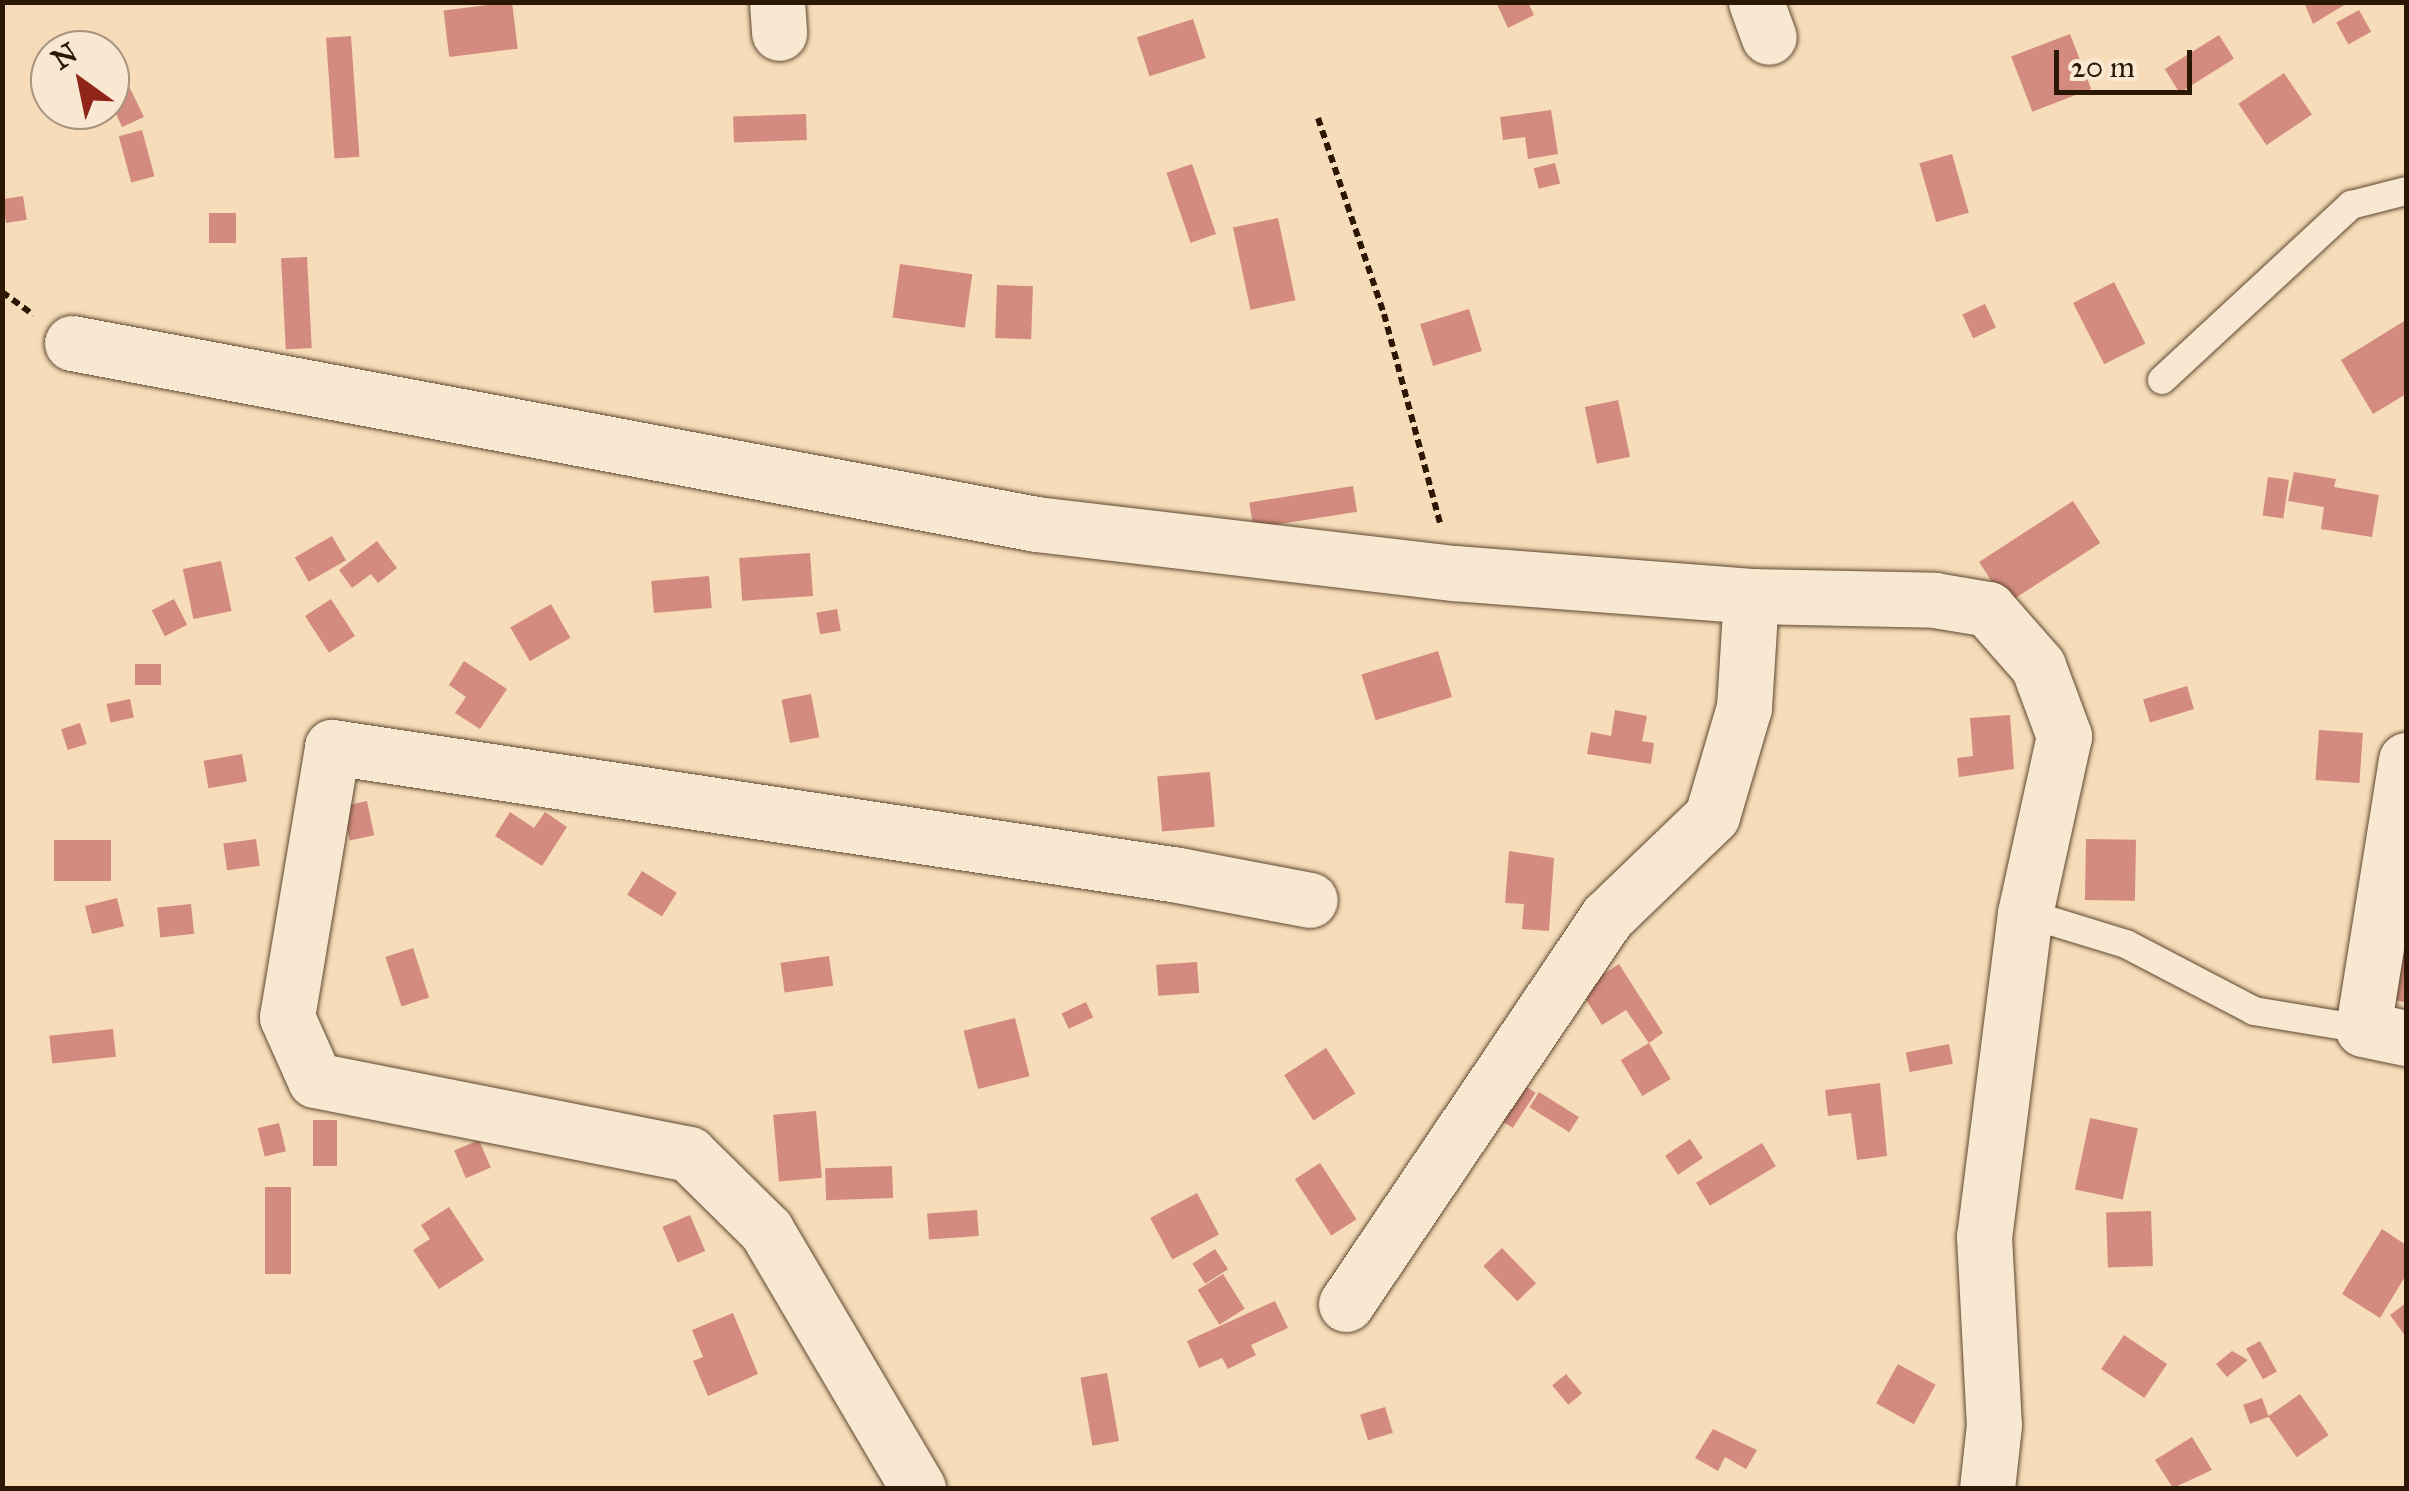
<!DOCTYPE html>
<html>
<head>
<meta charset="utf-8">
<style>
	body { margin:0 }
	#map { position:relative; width:2409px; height:1491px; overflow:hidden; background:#f6dcb8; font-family:"IM FELL Great Primer",serif }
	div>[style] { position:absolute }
	.building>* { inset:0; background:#d48b7f; transform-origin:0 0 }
	.path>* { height:6px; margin-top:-3px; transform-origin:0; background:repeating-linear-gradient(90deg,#2b1704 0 8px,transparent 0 13px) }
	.roads { filter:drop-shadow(0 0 2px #5e4831) drop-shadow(0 0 2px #5e4831) }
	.service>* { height:28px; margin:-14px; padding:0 14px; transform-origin:14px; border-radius:14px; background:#f9e8d1 }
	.minor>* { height:55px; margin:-27.5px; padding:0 27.5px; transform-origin:27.5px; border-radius:27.5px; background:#f9e8d1 }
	span { translate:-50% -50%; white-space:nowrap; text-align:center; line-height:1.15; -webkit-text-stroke:8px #f9e8d1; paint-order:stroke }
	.frame { position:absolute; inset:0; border:5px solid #2b1704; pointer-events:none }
	.north { position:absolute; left:30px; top:30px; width:100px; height:100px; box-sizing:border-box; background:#f9e8d1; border:2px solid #a7947f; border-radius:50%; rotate:327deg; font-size:28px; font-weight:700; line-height:40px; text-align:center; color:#2b1704 }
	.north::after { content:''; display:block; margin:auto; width:35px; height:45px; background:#8f2418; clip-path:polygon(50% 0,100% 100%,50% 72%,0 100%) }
	.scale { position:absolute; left:2054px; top:50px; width:138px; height:45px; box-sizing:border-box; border:5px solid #2b1704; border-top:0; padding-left:12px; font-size:30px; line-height:35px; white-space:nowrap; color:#2b1704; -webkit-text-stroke:8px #f9e8d1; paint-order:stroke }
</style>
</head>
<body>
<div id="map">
	<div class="building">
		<div style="left:512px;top:2px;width:47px;height:69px;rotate:83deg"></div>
		<div style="clip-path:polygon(1496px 2px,1528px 2px,1534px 15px,1508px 28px)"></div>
		<div style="clip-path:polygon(2304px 2px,2349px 2px,2313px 24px)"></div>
		<div style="left:2359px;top:10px;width:25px;height:26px;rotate:61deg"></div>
		<div style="left:1193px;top:19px;width:41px;height:59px;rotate:72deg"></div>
		<div style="left:2070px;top:34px;width:59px;height:63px;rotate:69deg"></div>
		<div style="left:2219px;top:35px;width:28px;height:64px;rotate:58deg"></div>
		<div style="left:351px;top:36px;width:121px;height:25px;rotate:86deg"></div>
		<div style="left:2284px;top:73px;width:50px;height:55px;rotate:56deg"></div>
		<div style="clip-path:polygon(125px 78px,144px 117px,122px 127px,110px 101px,110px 85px)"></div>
		<div style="clip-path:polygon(1551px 110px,1558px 154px,1528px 159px,1525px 137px,1503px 140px,1500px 117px)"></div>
		<div style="left:806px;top:114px;width:26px;height:73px;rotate:88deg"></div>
		<div style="left:142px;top:130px;width:48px;height:24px;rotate:75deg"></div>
		<div style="left:1952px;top:154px;width:61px;height:34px;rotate:74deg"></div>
		<div style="left:1555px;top:163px;width:21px;height:22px;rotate:76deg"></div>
		<div style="left:1192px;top:164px;width:74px;height:27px;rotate:71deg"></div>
		<div style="left:23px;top:196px;width:24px;height:21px;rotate:81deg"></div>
		<div style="left:236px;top:213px;width:30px;height:27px;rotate:90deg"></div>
		<div style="left:1278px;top:218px;width:84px;height:46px;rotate:78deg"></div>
		<div style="left:307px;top:257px;width:91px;height:26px;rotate:87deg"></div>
		<div style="left:900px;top:264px;width:73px;height:54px;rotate:8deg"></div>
		<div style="left:2114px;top:282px;width:69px;height:46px;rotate:63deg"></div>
		<div style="left:997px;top:285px;width:36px;height:53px;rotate:2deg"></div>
		<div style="left:1985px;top:304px;width:26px;height:25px;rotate:65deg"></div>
		<div style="left:1469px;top:309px;width:44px;height:51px;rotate:73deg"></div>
		<div style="clip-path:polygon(2406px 320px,2406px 394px,2373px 414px,2341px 360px)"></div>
		<div style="left:1618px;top:400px;width:58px;height:34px;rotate:78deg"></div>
		<div style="clip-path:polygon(2294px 472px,2336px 479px,2334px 487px,2379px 495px,2372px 537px,2321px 529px,2324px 507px,2288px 501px)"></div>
		<div style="left:2268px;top:477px;width:21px;height:39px;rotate:8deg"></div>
		<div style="left:1353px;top:486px;width:26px;height:105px;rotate:81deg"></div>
		<div style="left:2073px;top:501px;width:50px;height:112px;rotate:57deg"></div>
		<div style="left:332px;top:536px;width:28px;height:43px;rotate:60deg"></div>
		<div style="clip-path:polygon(377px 541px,397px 568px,378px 583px,371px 574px,352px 588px,339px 570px)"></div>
		<div style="left:810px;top:553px;width:43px;height:71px;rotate:86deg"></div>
		<div style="left:221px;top:561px;width:51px;height:39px;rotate:78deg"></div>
		<div style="left:709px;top:576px;width:32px;height:58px;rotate:85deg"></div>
		<div style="left:174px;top:599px;width:29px;height:25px;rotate:63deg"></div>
		<div style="left:331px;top:599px;width:44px;height:31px;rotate:57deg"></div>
		<div style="left:551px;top:604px;width:39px;height:47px;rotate:60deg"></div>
		<div style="left:837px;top:609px;width:22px;height:21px;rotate:80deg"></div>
		<div style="left:1438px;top:651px;width:48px;height:80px;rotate:73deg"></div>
		<div style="clip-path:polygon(464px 661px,507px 689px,480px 729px,455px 713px,466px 697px,449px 685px)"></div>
		<div style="left:161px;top:664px;width:21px;height:26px;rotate:90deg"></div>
		<div style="left:2187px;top:686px;width:24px;height:46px;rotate:73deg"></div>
		<div style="left:811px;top:694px;width:44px;height:30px;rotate:79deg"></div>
		<div style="left:130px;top:699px;width:19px;height:24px;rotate:78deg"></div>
		<div style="clip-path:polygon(1615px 710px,1647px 716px,1642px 741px,1654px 743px,1651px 764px,1587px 754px,1591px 732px,1611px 736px)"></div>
		<div style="clip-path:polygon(2010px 715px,2014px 769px,1959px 777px,1957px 758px,1973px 756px,1970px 718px)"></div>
		<div style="left:80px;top:723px;width:22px;height:20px;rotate:72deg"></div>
		<div style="left:2319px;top:730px;width:44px;height:50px;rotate:4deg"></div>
		<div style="left:242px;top:754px;width:28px;height:39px;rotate:80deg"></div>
		<div style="left:1210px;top:772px;width:55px;height:53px;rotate:85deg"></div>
		<div style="left:367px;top:801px;width:35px;height:25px;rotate:78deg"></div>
		<div style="clip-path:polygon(510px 812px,534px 828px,545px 812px,567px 827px,542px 866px,495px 836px)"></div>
		<div style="left:256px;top:839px;width:27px;height:33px;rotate:82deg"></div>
		<div style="left:2086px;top:839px;width:50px;height:61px;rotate:1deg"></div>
		<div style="left:111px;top:840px;width:41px;height:57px;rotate:90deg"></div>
		<div style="clip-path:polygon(1509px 851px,1554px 858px,1549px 931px,1522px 929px,1524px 904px,1505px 903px)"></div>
		<div style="left:642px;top:871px;width:41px;height:28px;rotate:32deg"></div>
		<div style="left:117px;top:898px;width:29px;height:33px;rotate:76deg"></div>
		<div style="left:191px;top:904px;width:30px;height:34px;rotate:84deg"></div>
		<div style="left:413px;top:948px;width:52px;height:29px;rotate:72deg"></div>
		<div style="clip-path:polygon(2403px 955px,2406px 956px,2406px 1003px,2389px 998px)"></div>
		<div style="left:829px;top:956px;width:30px;height:49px;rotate:82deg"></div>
		<div style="left:1197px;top:962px;width:31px;height:41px;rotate:86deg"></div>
		<div style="clip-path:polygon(1619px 964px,1663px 1033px,1649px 1043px,1626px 1010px,1602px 1025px,1580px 990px)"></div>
		<div style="left:1086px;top:1002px;width:17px;height:27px;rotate:65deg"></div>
		<div style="left:1015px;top:1018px;width:60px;height:53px;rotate:76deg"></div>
		<div style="left:113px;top:1029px;width:28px;height:64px;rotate:84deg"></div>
		<div style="left:1649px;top:1043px;width:42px;height:33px;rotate:59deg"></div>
		<div style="left:1949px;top:1044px;width:20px;height:44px;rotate:79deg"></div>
		<div style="left:1326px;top:1048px;width:54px;height:50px;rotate:57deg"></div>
		<div style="left:1513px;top:1078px;width:27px;height:42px;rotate:33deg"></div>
		<div style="clip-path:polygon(1880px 1083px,1887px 1156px,1857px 1160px,1851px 1113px,1828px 1116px,1825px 1090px)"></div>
		<div style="left:1539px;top:1092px;width:47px;height:18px;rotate:32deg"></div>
		<div style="left:816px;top:1111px;width:67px;height:43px;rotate:85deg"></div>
		<div style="left:2090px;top:1118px;width:49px;height:73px;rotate:12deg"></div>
		<div style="left:337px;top:1120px;width:46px;height:24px;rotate:90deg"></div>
		<div style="left:279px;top:1123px;width:29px;height:22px;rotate:76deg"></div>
		<div style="left:1690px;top:1139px;width:23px;height:30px;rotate:56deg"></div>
		<div style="left:479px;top:1140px;width:30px;height:27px;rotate:67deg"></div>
		<div style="left:1762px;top:1143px;width:27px;height:77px;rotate:59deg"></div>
		<div style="left:1320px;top:1163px;width:67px;height:30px;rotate:57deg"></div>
		<div style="left:892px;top:1166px;width:32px;height:67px;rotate:88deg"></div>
		<div style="left:265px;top:1187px;width:26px;height:87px"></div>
		<div style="left:1197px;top:1193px;width:47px;height:53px;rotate:62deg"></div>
		<div style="clip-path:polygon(449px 1207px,484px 1260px,439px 1289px,413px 1250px,430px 1239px,421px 1225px)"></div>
		<div style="left:977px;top:1210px;width:26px;height:50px;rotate:86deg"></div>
		<div style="left:2151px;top:1211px;width:55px;height:45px;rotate:88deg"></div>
		<div style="left:690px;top:1215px;width:39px;height:30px;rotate:67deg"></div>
		<div style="clip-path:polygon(2382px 1229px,2406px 1245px,2406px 1275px,2380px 1318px,2342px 1294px)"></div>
		<div style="left:1502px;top:1248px;width:49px;height:26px;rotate:46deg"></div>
		<div style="left:1215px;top:1249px;width:24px;height:27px;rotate:57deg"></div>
		<div style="left:1223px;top:1274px;width:41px;height:30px;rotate:58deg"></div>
		<div style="clip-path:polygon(1275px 1301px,1288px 1328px,1251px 1345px,1256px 1355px,1228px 1369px,1222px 1358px,1199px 1368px,1187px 1341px)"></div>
		<div style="clip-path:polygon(2406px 1303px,2406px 1337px,2390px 1315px)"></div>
		<div style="clip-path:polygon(733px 1313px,758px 1374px,708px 1396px,693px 1361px,703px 1357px,692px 1330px)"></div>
		<div style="left:2124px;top:1335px;width:52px;height:41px;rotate:34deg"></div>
		<div style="left:2260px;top:1341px;width:35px;height:16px;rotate:61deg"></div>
		<div style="clip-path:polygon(2232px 1351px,2248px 1360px,2227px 1377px,2216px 1364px)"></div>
		<div style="left:1898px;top:1364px;width:43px;height:45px;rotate:29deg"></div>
		<div style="left:1107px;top:1373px;width:69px;height:27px;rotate:80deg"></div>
		<div style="left:1566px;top:1374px;width:25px;height:18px;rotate:50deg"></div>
		<div style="left:2300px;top:1394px;width:50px;height:39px;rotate:55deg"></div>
		<div style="left:2262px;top:1398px;width:20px;height:20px;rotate:70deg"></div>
		<div style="left:1385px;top:1407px;width:27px;height:26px;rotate:73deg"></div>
		<div style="clip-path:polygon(1713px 1429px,1757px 1450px,1746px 1469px,1725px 1457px,1718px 1471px,1695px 1458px)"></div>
		<div style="clip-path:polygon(2192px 1437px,2212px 1470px,2173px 1488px,2155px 1460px)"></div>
	</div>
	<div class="path">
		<div style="left:1318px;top:118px;width:207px;rotate:71.4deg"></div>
		<div style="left:1384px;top:314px;width:216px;rotate:75deg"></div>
		<div style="left:2px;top:292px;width:39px;rotate:36deg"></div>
	</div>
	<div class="roads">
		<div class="service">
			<div style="left:2162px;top:380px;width:258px;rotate:-42.8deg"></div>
			<div style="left:2351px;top:205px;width:57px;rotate:-14.3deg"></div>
			<div style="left:2025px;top:913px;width:106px;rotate:17.1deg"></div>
			<div style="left:2126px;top:944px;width:144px;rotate:27.6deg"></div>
			<div style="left:2254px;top:1011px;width:110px;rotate:9.4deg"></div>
		</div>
		<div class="minor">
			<div style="left:777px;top:2px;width:31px;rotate:86deg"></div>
			<div style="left:1756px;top:2px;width:37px;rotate:70deg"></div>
			<div style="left:72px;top:343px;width:981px;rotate:10.63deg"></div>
			<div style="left:1036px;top:524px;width:421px;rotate:6.7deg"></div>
			<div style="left:1454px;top:573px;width:298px;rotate:4.4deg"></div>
			<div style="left:1751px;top:596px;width:184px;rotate:1.2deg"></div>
			<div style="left:1935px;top:600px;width:54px;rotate:9.6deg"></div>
			<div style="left:1988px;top:609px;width:76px;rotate:48.7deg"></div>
			<div style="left:2038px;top:666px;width:75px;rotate:69.6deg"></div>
			<div style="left:2064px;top:736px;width:181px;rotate:102.4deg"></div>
			<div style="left:2025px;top:913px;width:326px;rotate:97.2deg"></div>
			<div style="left:1984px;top:1236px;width:189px;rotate:87deg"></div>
			<div style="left:1994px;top:1425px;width:63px;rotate:96.3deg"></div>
			<div style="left:2406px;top:760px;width:272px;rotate:99.1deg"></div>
			<div style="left:2363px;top:1029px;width:44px;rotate:11.8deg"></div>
			<div style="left:1346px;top:1304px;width:467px;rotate:-56deg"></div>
			<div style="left:1607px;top:917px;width:146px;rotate:-43.9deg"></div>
			<div style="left:1712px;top:816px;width:114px;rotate:-73.6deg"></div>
			<div style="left:1744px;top:707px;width:111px;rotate:-86.4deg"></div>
			<div style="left:918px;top:1488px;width:299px;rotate:-120.5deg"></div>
			<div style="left:766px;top:1230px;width:108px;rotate:-135.4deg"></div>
			<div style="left:689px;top:1154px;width:381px;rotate:-168.8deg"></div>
			<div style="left:315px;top:1080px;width:69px;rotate:-114deg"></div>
			<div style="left:287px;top:1017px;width:274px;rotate:-80.5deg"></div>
			<div style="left:332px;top:747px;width:856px;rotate:8.6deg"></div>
			<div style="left:1178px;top:875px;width:134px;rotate:10.7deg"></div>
		</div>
	</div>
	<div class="frame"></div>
	<div class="north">N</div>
	<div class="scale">20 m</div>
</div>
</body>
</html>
